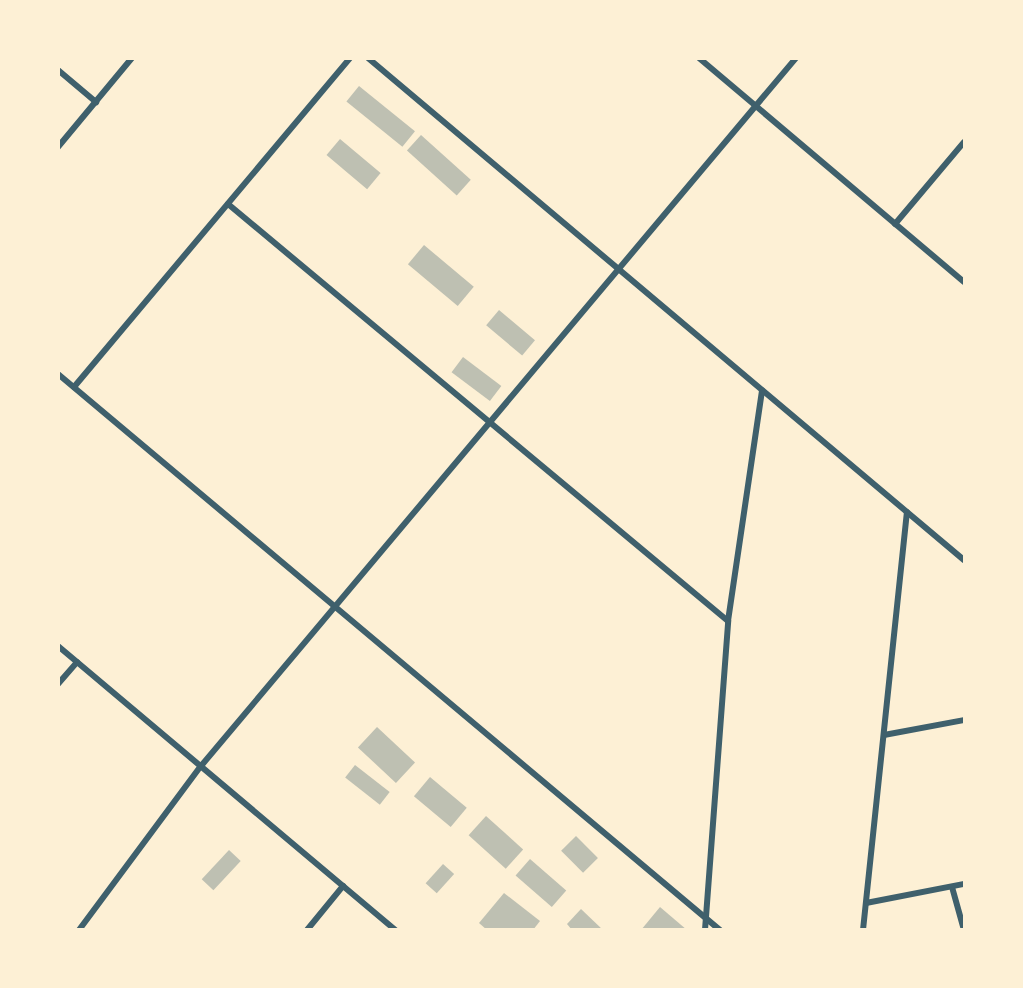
<!DOCTYPE html>
<html>
<head>
<meta charset="utf-8">
<style>
	body { margin:0 }
	#map { position:relative; width:1023px; height:988px; overflow:hidden; background:#fdf0d5; font-family:"Nunito Sans",sans-serif }
	div>[style] { position:absolute }
	.building>* { inset:0; background:#bec0b2; transform-origin:0 0 }
	.minor>* { height:6px; margin:-3px; padding:0 3px; transform-origin:3px; border-radius:3px; background:#3f606c }
	span { translate:-50% -50%; white-space:nowrap; text-align:center; line-height:1.15; -webkit-text-stroke:4.5px #fdf0d5; paint-order:stroke }
	.frame { position:absolute; inset:0; border:60px solid #fdf0d5; pointer-events:none }
</style>
</head>
<body>
<div id="map">
	<div class="building">
		<div style="left:359px;top:86px;width:72px;height:20px;rotate:39deg"></div>
		<div style="left:421px;top:135px;width:67px;height:21px;rotate:42deg"></div>
		<div style="left:340px;top:139px;width:53px;height:21px;rotate:40deg"></div>
		<div style="left:424px;top:245px;width:65px;height:25px;rotate:40deg"></div>
		<div style="left:499px;top:310px;width:47px;height:20px;rotate:40deg"></div>
		<div style="left:463px;top:357px;width:48px;height:19px;rotate:37deg"></div>
		<div style="left:377px;top:727px;width:52px;height:28px;rotate:43deg"></div>
		<div style="left:355px;top:765px;width:44px;height:16px;rotate:38deg"></div>
		<div style="left:430px;top:777px;width:48px;height:25px;rotate:40deg"></div>
		<div style="left:486px;top:816px;width:50px;height:26px;rotate:42deg"></div>
		<div style="left:576px;top:836px;width:31px;height:21px;rotate:45deg"></div>
		<div style="left:229px;top:850px;width:16px;height:40px;rotate:43deg"></div>
		<div style="left:530px;top:859px;width:48px;height:22px;rotate:41deg"></div>
		<div style="left:443px;top:864px;width:15px;height:26px;rotate:42deg"></div>
		<div style="clip-path:polygon(504px 893px,540px 921px,533px 930px,487px 930px,479px 923px)"></div>
		<div style="clip-path:polygon(660px 907px,687px 930px,641px 930px)"></div>
		<div style="clip-path:polygon(581px 909px,603px 930px,572px 930px,567px 924px)"></div>
	</div>
	<div class="minor">
		<div style="left:368px;top:58px;width:779px;rotate:40.11deg"></div>
		<div style="left:699px;top:58px;width:347px;rotate:40.2deg"></div>
		<div style="left:58px;top:70px;width:50px;rotate:40.1deg"></div>
		<div style="left:58px;top:147px;width:116px;rotate:-50.3deg"></div>
		<div style="left:228px;top:204px;width:651px;rotate:39.83deg"></div>
		<div style="left:895px;top:224px;width:107px;rotate:-49.9deg"></div>
		<div style="left:58px;top:374px;width:865px;rotate:40.03deg"></div>
		<div style="left:74px;top:387px;width:429px;rotate:-50deg"></div>
		<div style="left:58px;top:646px;width:441px;rotate:40.1deg"></div>
		<div style="left:58px;top:684px;width:29px;rotate:-49deg"></div>
		<div style="left:884px;top:735px;width:81px;rotate:-10.6deg"></div>
		<div style="left:952px;top:887px;width:45px;rotate:74.4deg"></div>
		<div style="left:866px;top:903px;width:100px;rotate:-11deg"></div>
		<div style="left:79px;top:930px;width:204px;rotate:-53.4deg"></div>
		<div style="left:201px;top:766px;width:925px;rotate:-49.96deg"></div>
		<div style="left:307px;top:930px;width:57px;rotate:-50.7deg"></div>
		<div style="left:705px;top:930px;width:310px;rotate:-85.7deg"></div>
		<div style="left:728px;top:621px;width:233px;rotate:-81.6deg"></div>
		<div style="left:863px;top:930px;width:420px;rotate:-84deg"></div>
	</div>
	<div class="frame"></div>
</div>
</body>
</html>
